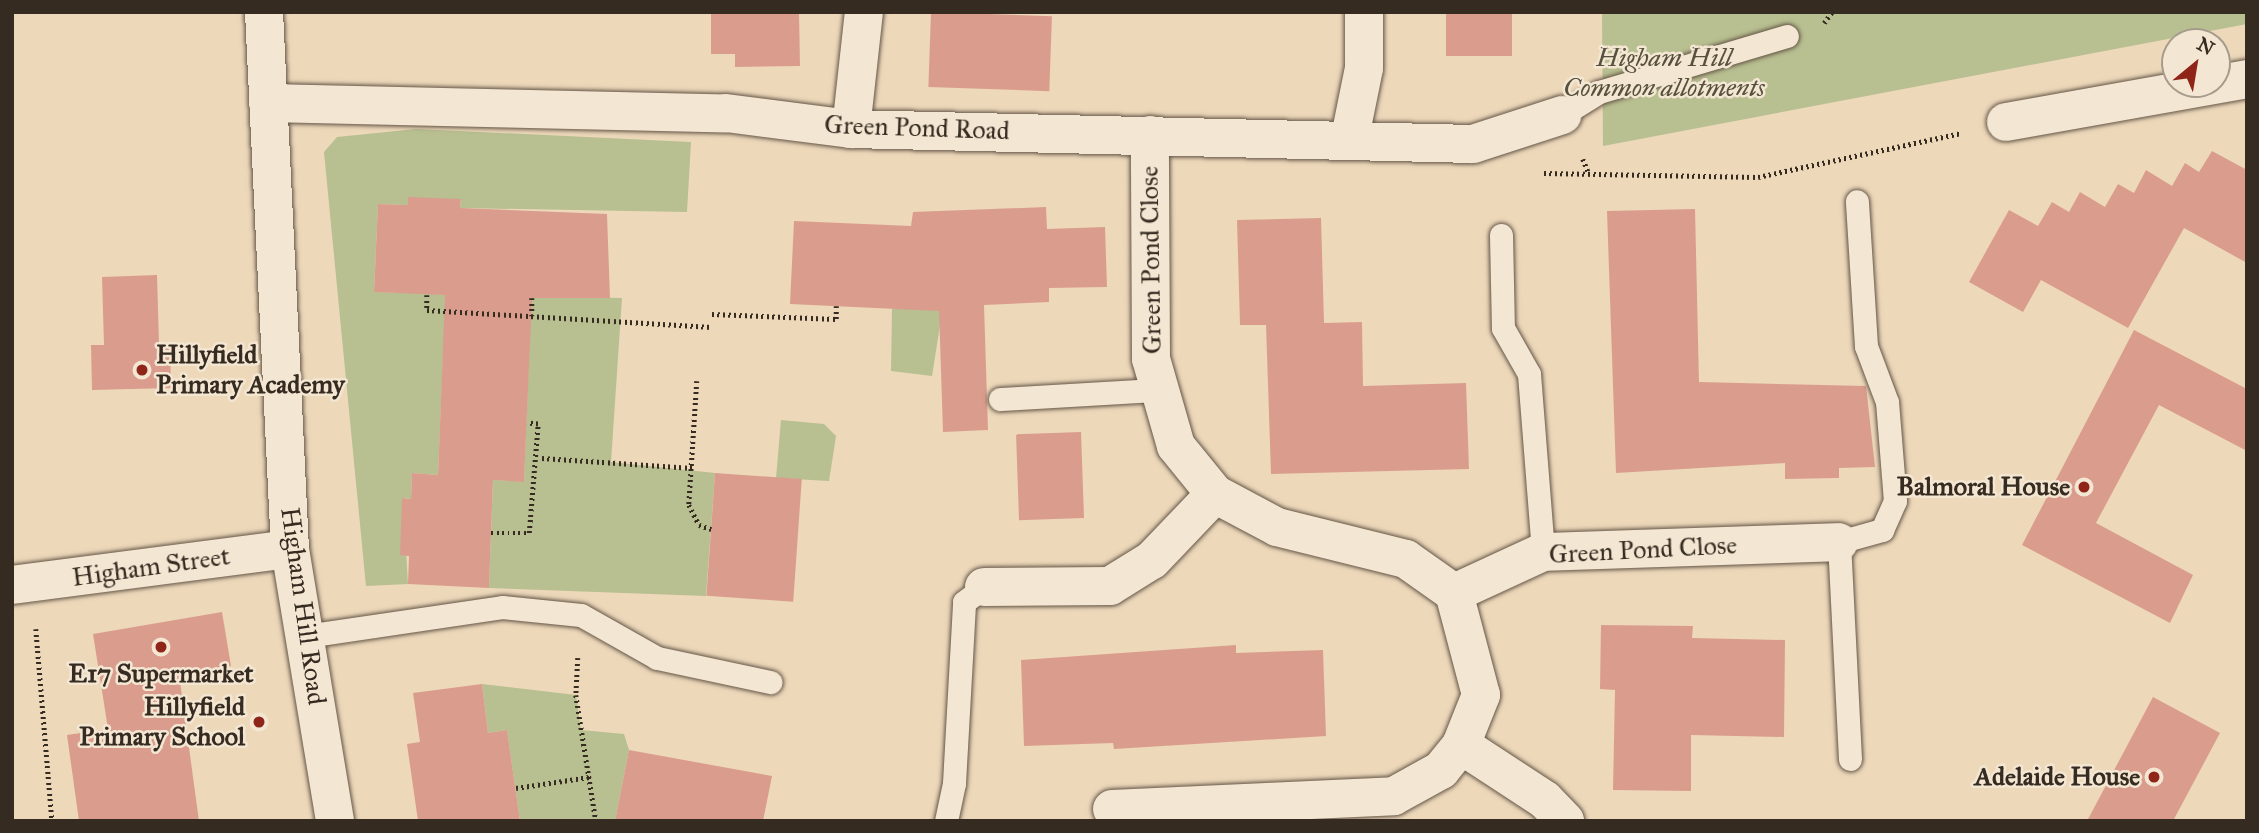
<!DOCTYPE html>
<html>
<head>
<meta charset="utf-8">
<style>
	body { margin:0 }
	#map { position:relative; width:2259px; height:833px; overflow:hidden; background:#edd8ba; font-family:"IM FELL Great Primer",serif }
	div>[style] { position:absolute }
	.green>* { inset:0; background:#b8bf90 }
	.building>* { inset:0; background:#da9d8d; transform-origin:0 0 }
	.path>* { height:4.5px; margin-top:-2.25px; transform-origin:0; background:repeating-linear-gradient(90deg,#362b21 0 2px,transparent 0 5.5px) }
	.roads { filter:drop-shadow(0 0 2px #645647) drop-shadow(0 0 2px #645647) }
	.lane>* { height:23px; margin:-11.5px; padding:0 11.5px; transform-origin:11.5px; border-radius:11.5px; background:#f3e6d2 }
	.street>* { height:38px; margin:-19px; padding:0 19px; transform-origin:19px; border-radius:19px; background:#f3e6d2 }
	.secondary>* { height:38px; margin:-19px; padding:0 19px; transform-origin:19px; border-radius:19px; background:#f3e6d2 }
	.dots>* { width:19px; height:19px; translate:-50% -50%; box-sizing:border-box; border:4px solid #f3e6d2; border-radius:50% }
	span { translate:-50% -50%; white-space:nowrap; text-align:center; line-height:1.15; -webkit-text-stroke:5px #f3e6d2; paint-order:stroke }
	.park-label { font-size:26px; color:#56503d; font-style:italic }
	.street-label { font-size:26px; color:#362b21 }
	.poi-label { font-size:26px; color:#362b21; font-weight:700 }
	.left { translate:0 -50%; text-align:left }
	.right { translate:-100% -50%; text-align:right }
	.frame { position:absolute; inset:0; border:14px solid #362b21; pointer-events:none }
	.north { position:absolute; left:2161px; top:28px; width:70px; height:70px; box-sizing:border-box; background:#f3e6d2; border:2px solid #a79b8b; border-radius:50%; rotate:30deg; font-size:19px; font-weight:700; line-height:28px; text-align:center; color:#362b21 }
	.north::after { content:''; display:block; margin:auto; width:24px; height:32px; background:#8f2418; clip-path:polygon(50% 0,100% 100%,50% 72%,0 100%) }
</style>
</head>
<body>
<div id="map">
	<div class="green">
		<div style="clip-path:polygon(1602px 12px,2247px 12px,2247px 24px,1603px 146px)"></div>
		<div style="clip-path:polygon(416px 129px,691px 142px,687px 212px,460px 208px,461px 200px,408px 198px,408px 205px,378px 204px,374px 292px,622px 298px,611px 462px,715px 473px,706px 596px,489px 588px,493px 480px,524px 481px,529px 358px,443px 355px,438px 475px,412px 473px,411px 499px,403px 498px,408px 584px,366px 586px,324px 152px,337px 137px)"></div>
		<div style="clip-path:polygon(944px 300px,932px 376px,891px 371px,892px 309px)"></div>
		<div style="clip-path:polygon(781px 420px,824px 424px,836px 436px,829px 481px,776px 478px)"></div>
		<div style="clip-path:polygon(482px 684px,576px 695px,581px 730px,624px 734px,629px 750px,615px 821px,520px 821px,507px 730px,488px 733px)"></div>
	</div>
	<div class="building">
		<div style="clip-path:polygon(711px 12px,799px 12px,800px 66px,735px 67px,735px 54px,711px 54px)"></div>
		<div style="left:931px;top:12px;width:121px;height:75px;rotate:2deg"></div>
		<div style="left:1446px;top:12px;width:66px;height:44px"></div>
		<div style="clip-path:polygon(2212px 151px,2247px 170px,2247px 263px,2184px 228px,2128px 328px,2041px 280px,2023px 312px,1969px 282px,2009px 210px,2038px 226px,2052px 202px,2069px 212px,2080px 192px,2105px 207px,2118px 184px,2134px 193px,2146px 170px,2172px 186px,2185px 163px,2199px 172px)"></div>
		<div style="clip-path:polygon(408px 197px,461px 199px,460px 208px,607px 214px,610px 298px,532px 298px,524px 482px,493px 480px,489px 588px,408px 584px,409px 556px,400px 555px,402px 498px,411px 499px,412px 473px,438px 475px,445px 295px,374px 292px,378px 204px,408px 205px)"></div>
		<div style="clip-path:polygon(1046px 207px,1047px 229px,1105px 227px,1107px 287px,1049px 288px,1049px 302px,984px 305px,988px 430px,943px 432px,939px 311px,790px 304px,794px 221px,911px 226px,913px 212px)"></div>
		<div style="clip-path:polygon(1695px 209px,1699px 382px,1866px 386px,1875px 467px,1839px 468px,1839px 478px,1785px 479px,1785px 463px,1616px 473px,1607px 211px)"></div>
		<div style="clip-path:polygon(1321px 218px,1324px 323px,1362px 322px,1363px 386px,1466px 383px,1469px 469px,1271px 474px,1266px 325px,1240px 325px,1237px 220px)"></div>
		<div style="clip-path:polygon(157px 275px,159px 343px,170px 343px,171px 388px,92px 390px,91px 345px,104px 345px,102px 277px)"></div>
		<div style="clip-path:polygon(2134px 330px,2247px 389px,2247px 451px,2159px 405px,2096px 523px,2193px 575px,2170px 623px,2022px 545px)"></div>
		<div style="left:1081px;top:432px;width:86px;height:65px;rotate:88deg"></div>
		<div style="left:715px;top:473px;width:87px;height:123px;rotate:4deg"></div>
		<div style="clip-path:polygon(222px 612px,231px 666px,179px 674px,199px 821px,79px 821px,67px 735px,108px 729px,93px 634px)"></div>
		<div style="clip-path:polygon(1601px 625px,1693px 626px,1692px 638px,1785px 640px,1784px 737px,1691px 735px,1691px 791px,1613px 790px,1615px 690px,1600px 689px)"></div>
		<div style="clip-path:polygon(1236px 645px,1236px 653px,1323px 650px,1326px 736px,1114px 749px,1113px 743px,1024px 746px,1021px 660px)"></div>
		<div style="clip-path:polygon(482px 684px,488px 733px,507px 730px,520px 821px,418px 821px,407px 744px,420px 742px,413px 693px)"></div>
		<div style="clip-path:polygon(2153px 697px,2220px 733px,2173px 821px,2087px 821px)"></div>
		<div style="clip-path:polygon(629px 750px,772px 776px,763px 821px,615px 821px)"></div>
	</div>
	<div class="path">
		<div style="left:1824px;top:23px;width:14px;rotate:-54deg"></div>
		<div style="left:1583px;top:159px;width:16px;rotate:68deg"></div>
		<div style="left:1544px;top:173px;width:214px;rotate:1.1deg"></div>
		<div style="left:1758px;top:177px;width:208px;rotate:-12.2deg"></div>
		<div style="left:427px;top:295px;width:15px;rotate:90deg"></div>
		<div style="left:427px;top:310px;width:285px;rotate:3.4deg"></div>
		<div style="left:532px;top:298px;width:18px;rotate:90deg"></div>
		<div style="left:712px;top:314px;width:124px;rotate:2.3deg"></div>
		<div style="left:836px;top:319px;width:13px;rotate:-90deg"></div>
		<div style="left:697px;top:381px;width:124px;rotate:93.7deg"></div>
		<div style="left:689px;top:505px;width:22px;rotate:63deg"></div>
		<div style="left:699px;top:525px;width:13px;rotate:18deg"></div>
		<div style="left:542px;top:458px;width:151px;rotate:3.8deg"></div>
		<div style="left:491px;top:533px;width:38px"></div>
		<div style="left:529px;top:533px;width:109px;rotate:-85.3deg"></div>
		<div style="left:538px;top:424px;width:11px;rotate:-175deg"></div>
		<div style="left:36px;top:629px;width:193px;rotate:85.2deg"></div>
		<div style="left:578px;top:658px;width:37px;rotate:93deg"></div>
		<div style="left:576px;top:695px;width:128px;rotate:81deg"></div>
		<div style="left:516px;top:788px;width:74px;rotate:-8.6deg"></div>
	</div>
	<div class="roads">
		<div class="lane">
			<div style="left:1562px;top:115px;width:44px;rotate:-31.9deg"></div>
			<div style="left:1599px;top:92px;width:196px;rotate:-16.6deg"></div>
			<div style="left:1501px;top:235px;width:93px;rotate:88.8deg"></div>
			<div style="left:1503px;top:328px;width:53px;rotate:60.5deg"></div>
			<div style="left:1529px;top:374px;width:179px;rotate:85.5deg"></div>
			<div style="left:1000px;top:399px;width:157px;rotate:-3.3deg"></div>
			<div style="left:306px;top:636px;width:198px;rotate:-8.4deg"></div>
			<div style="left:502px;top:607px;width:79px;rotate:5.8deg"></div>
			<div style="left:581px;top:615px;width:87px;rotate:29.5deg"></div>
			<div style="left:657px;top:658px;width:116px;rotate:12deg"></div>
			<div style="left:1850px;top:759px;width:217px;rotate:-92.9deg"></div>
			<div style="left:1839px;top:542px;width:45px;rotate:-15.6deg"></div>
			<div style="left:1882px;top:530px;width:32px;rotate:-66deg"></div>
			<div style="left:1895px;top:501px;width:99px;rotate:-94.6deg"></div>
			<div style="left:1887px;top:402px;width:60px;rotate:-110.6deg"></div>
			<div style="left:1866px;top:346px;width:145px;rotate:-93.6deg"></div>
			<div style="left:946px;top:821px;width:39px;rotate:-78deg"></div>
			<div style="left:954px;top:783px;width:181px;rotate:-86.8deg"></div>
			<div style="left:964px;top:602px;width:25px;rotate:-37deg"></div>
		</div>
		<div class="street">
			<div style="left:268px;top:103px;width:458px;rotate:1.3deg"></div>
			<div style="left:726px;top:113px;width:126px;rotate:7.3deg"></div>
			<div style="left:851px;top:129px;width:622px;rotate:1.38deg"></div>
			<div style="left:1473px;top:144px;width:94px;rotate:-18deg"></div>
			<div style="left:2006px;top:122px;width:245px;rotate:-10.1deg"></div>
			<div style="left:851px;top:129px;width:118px;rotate:-83.7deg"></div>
			<div style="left:1350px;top:137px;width:70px;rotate:-78.5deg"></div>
			<div style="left:1364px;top:68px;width:56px;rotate:-90deg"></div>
			<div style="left:12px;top:585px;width:280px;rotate:-7.4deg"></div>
			<div style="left:984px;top:587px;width:126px;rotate:-0.5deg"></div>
			<div style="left:1110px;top:586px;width:49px;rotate:-31.8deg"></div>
			<div style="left:1152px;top:560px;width:91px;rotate:-46.3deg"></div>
			<div style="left:1454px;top:593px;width:98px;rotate:-24.7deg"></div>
			<div style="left:1543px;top:552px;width:296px;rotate:-1.9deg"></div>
			<div style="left:1461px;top:745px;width:100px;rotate:33.2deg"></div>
			<div style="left:1545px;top:800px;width:29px;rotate:46deg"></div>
			<div style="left:1112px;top:809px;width:282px;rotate:-2.6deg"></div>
			<div style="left:1394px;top:796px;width:54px;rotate:-29deg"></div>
			<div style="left:1441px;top:770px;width:32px;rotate:-51deg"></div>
			<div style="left:1461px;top:745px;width:54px;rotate:-68.2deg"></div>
			<div style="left:1481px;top:695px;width:106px;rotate:-104.8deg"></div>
			<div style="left:1454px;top:593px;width:59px;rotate:-144.7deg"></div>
			<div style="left:1406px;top:559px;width:133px;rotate:-166.1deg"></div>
			<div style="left:1277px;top:527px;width:70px;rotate:-152deg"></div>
			<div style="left:1215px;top:494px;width:62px;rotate:-129.1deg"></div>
			<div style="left:1176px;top:446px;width:91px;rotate:-106deg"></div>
			<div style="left:1151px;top:359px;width:224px;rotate:-90.3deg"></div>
		</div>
		<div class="secondary">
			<div style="left:264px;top:12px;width:538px;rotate:87.23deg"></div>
			<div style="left:290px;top:549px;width:276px;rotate:80.6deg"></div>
		</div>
	</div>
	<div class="dots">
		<div style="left:142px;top:370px;background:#8f2418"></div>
		<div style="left:2084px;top:487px;background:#8f2418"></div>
		<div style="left:161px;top:647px;background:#8f2418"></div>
		<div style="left:259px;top:722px;background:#8f2418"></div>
		<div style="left:2154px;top:777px;background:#8f2418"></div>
	</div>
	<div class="park-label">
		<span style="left:1664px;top:73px">Higham Hill<br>Common allotments</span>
	</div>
	<div class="street-label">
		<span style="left:917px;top:128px;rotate:2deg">Green Pond Road</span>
		<span style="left:1151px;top:260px;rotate:-91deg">Green Pond Close</span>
		<span style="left:1643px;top:550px;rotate:-3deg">Green Pond Close</span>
		<span style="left:151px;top:567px;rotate:-8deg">Higham Street</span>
		<span style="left:303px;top:606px;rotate:82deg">Higham Hill Road</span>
	</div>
	<div class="poi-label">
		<span class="left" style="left:156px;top:370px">Hillyfield<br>Primary Academy</span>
		<span class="right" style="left:2070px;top:487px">Balmoral House</span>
		<span style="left:161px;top:674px">E17 Supermarket</span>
		<span class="right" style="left:245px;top:722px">Hillyfield<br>Primary School</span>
		<span class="right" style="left:2140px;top:777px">Adelaide House</span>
	</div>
	<div class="frame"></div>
	<div class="north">N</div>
</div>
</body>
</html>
